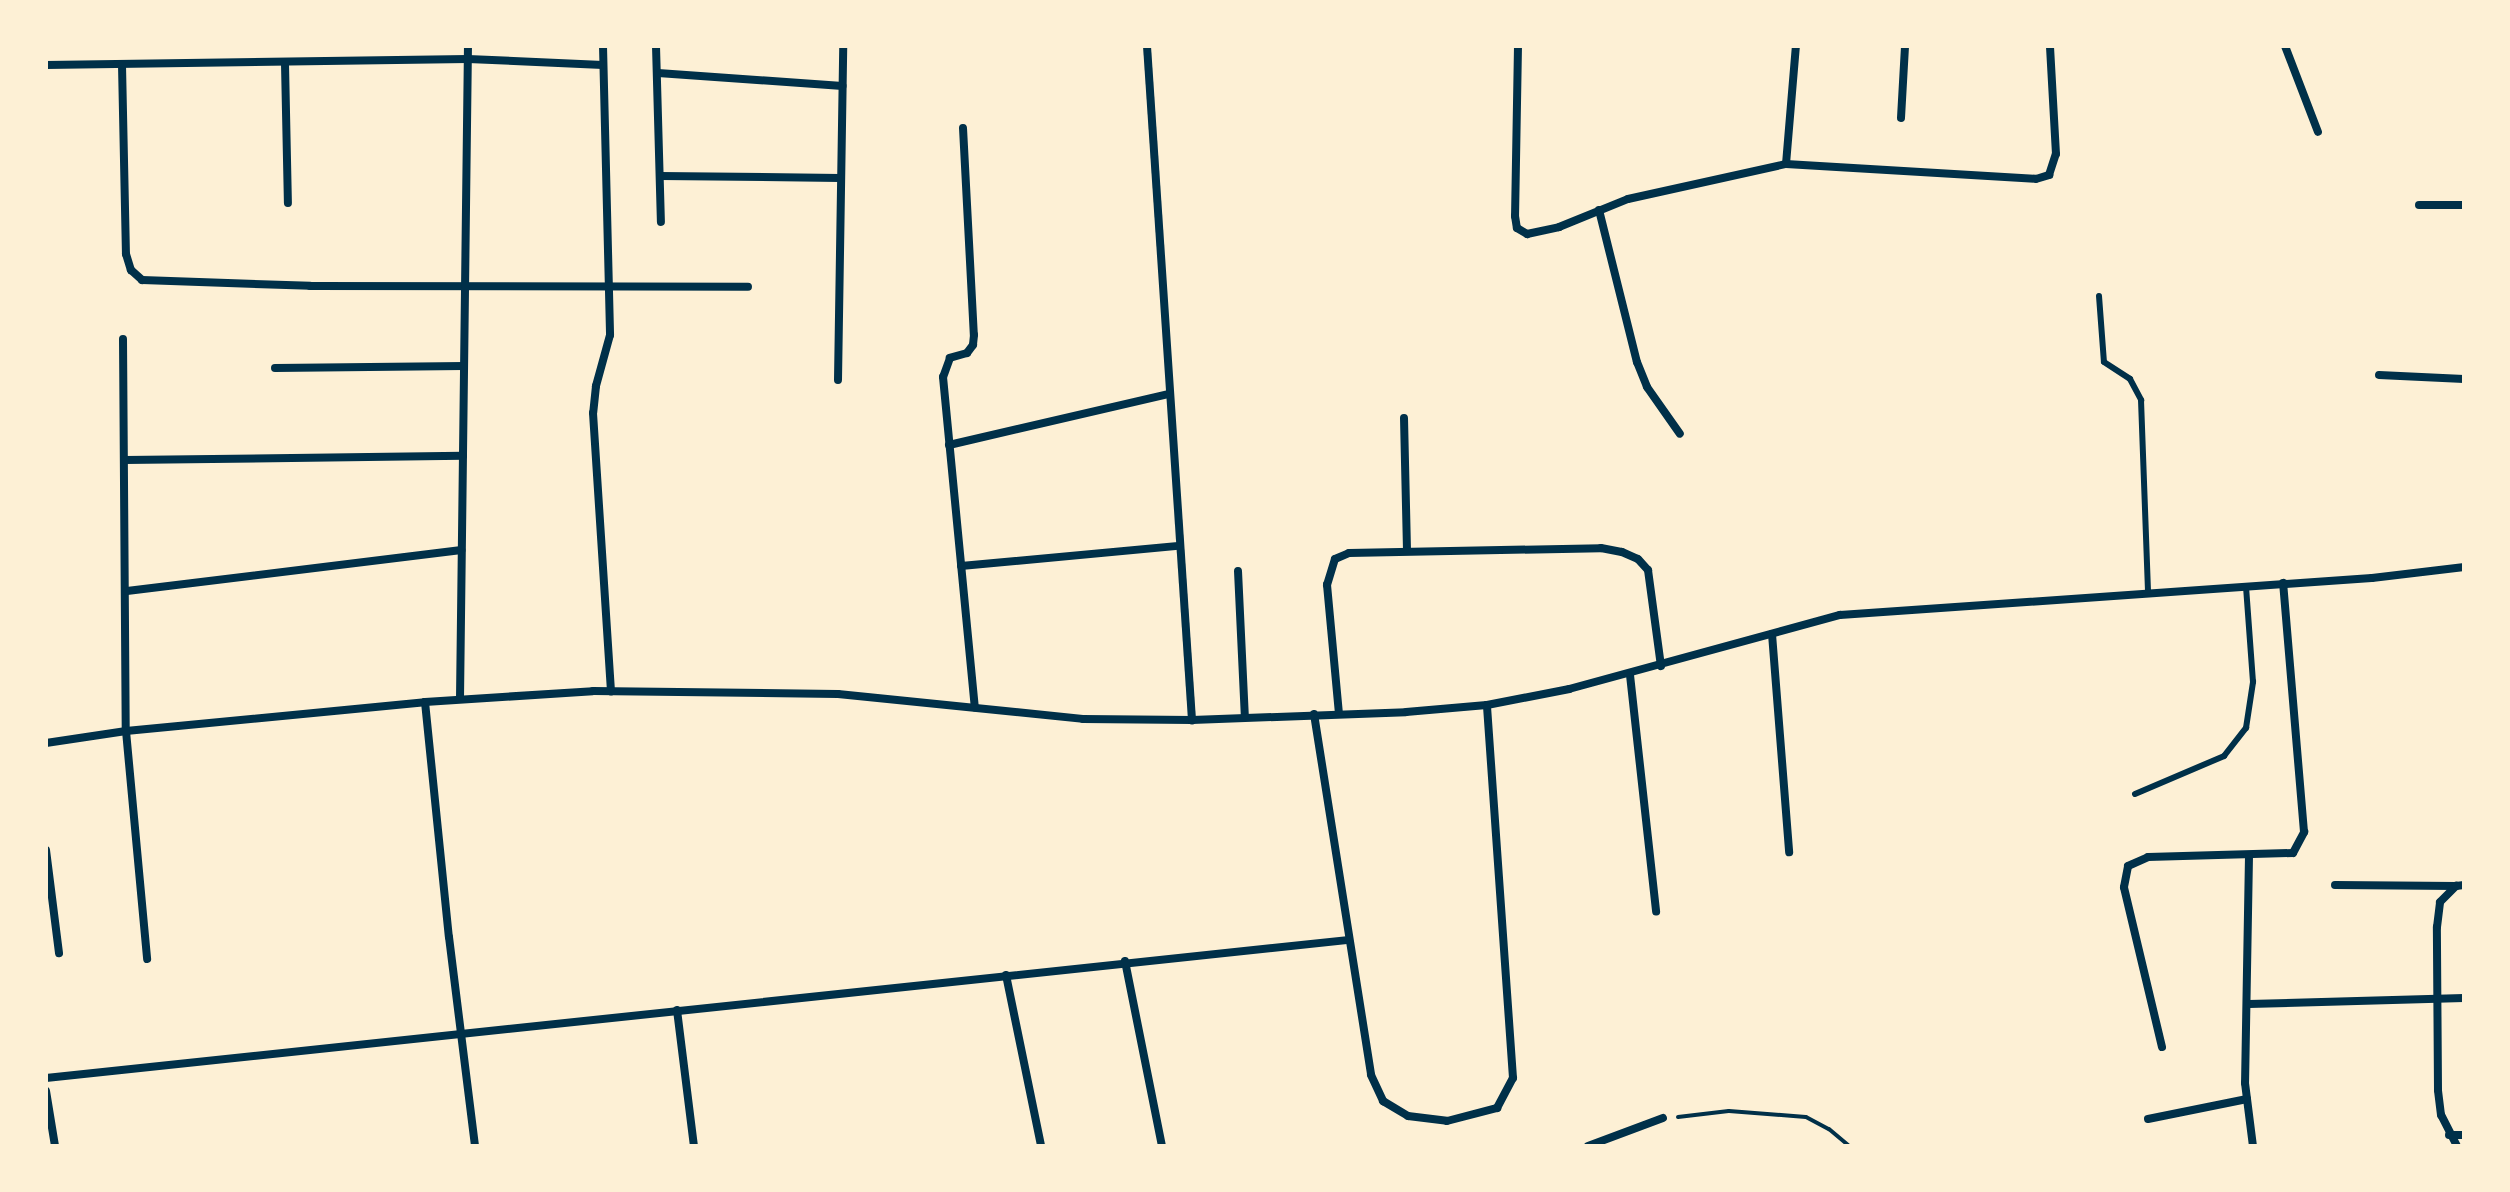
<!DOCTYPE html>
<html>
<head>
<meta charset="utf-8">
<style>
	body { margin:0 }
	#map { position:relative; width:2510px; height:1192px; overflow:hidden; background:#fdf0d5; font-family:"Golos Text",sans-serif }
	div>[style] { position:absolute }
	.path>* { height:4px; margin:-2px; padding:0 2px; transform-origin:2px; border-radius:2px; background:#003049 }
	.service>* { height:6px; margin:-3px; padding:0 3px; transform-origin:3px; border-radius:3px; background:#003049 }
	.minor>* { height:8px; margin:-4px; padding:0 4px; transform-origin:4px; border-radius:4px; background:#003049 }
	span { translate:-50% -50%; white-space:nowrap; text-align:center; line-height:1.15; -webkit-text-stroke:6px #fdf0d5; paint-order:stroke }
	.frame { position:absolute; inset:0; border:48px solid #fdf0d5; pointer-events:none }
</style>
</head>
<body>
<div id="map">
	<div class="path">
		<div style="left:1678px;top:1117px;width:51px;rotate:-6.7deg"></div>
		<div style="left:1729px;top:1111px;width:77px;rotate:4.5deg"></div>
		<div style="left:1806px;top:1117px;width:26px;rotate:28deg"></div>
		<div style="left:1829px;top:1129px;width:26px;rotate:40deg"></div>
	</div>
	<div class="service">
		<div style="left:2099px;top:296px;width:66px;rotate:85.7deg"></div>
		<div style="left:2104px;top:362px;width:31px;rotate:33deg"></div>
		<div style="left:2130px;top:379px;width:24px;rotate:62deg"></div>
		<div style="left:2141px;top:400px;width:193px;rotate:87.9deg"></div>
		<div style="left:2135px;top:794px;width:97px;rotate:-23.1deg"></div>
		<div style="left:2224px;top:756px;width:36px;rotate:-52deg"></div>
		<div style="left:2246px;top:728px;width:47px;rotate:-81.3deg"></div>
		<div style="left:2253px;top:682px;width:96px;rotate:-94.2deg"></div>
	</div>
	<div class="minor">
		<div style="left:603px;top:46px;width:289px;rotate:88.6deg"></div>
		<div style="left:610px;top:335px;width:53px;rotate:105.4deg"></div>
		<div style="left:596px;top:386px;width:27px;rotate:96deg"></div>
		<div style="left:593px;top:413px;width:279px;rotate:86.3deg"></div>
		<div style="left:656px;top:46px;width:176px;rotate:88.4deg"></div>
		<div style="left:1147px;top:46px;width:676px;rotate:86.18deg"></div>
		<div style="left:1518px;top:46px;width:170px;rotate:91deg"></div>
		<div style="left:1515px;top:216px;width:12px;rotate:81deg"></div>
		<div style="left:1517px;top:228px;width:12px;rotate:31deg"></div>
		<div style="left:1527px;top:234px;width:33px;rotate:-12deg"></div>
		<div style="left:1559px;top:227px;width:74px;rotate:-22.1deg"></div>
		<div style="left:1628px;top:199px;width:162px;rotate:-12.5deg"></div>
		<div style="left:1786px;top:164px;width:250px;rotate:3.4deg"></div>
		<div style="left:2036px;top:179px;width:14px;rotate:-17deg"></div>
		<div style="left:2049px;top:175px;width:22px;rotate:-72deg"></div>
		<div style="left:2056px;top:154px;width:108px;rotate:-93.2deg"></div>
		<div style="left:2285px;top:46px;width:92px;rotate:69deg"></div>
		<div style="left:285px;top:64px;width:139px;rotate:88.8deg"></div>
		<div style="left:46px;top:65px;width:422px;rotate:-0.8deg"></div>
		<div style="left:468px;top:59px;width:135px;rotate:2.5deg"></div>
		<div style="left:122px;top:65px;width:189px;rotate:88.8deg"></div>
		<div style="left:126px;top:254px;width:17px;rotate:73deg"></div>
		<div style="left:131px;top:270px;width:15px;rotate:42deg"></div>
		<div style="left:142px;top:280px;width:168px;rotate:2deg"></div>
		<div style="left:310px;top:286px;width:438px;rotate:0.1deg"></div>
		<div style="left:658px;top:73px;width:185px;rotate:4deg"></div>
		<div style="left:1901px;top:118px;width:72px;rotate:-86.8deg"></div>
		<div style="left:963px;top:128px;width:207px;rotate:87deg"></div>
		<div style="left:974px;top:335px;width:10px;rotate:96deg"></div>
		<div style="left:973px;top:345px;width:10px;rotate:127deg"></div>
		<div style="left:967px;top:353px;width:18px;rotate:164deg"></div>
		<div style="left:950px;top:358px;width:20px;rotate:110deg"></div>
		<div style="left:943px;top:377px;width:332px;rotate:84.5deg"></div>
		<div style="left:1786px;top:164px;width:118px;rotate:-85.2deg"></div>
		<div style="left:660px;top:176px;width:180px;rotate:0.6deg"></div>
		<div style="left:2419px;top:205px;width:45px"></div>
		<div style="left:1599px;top:210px;width:157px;rotate:76deg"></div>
		<div style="left:1637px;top:362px;width:27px;rotate:68deg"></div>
		<div style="left:1647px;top:387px;width:57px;rotate:54.9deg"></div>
		<div style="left:123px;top:339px;width:392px;rotate:89.6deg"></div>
		<div style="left:126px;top:731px;width:229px;rotate:84.7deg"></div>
		<div style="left:275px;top:368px;width:189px;rotate:-0.6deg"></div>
		<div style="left:2379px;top:375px;width:85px;rotate:2.7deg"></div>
		<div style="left:838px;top:380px;width:334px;rotate:-89.1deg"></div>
		<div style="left:1404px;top:418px;width:133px;rotate:88.7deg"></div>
		<div style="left:949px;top:445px;width:226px;rotate:-13.1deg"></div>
		<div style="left:125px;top:460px;width:338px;rotate:-0.7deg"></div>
		<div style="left:961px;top:566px;width:218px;rotate:-5.3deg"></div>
		<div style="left:1238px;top:571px;width:146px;rotate:87.3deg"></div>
		<div style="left:127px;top:591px;width:337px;rotate:-7deg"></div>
		<div style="left:1772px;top:634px;width:219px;rotate:85.5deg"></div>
		<div style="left:1630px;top:675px;width:238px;rotate:83.7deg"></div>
		<div style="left:460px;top:699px;width:653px;rotate:-89.3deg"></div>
		<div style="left:425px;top:702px;width:236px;rotate:84.2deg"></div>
		<div style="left:449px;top:937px;width:211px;rotate:82.9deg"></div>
		<div style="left:1314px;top:714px;width:365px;rotate:81deg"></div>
		<div style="left:1371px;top:1075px;width:29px;rotate:65deg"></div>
		<div style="left:1383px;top:1101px;width:29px;rotate:31deg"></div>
		<div style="left:1408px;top:1116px;width:39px;rotate:7deg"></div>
		<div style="left:1447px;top:1121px;width:52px;rotate:-14.6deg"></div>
		<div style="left:1497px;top:1108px;width:34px;rotate:-62deg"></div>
		<div style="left:1513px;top:1078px;width:374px;rotate:-94deg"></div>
		<div style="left:1339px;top:714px;width:130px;rotate:-95.3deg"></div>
		<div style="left:1327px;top:585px;width:27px;rotate:-73deg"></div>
		<div style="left:1335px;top:559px;width:15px;rotate:-23deg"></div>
		<div style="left:1349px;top:553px;width:252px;rotate:-1.1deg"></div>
		<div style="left:1601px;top:548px;width:21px;rotate:11deg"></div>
		<div style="left:1622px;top:552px;width:17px;rotate:24deg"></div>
		<div style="left:1638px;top:559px;width:15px;rotate:48deg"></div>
		<div style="left:1648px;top:570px;width:97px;rotate:82.3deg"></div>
		<div style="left:46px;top:743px;width:81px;rotate:-8.5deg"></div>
		<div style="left:126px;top:731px;width:300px;rotate:-5.5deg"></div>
		<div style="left:425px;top:702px;width:168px;rotate:-3.7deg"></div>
		<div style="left:593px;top:691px;width:245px;rotate:0.7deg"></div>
		<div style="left:838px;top:694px;width:246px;rotate:5.8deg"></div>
		<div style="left:1083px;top:719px;width:109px;rotate:0.5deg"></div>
		<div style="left:1192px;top:720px;width:214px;rotate:-2.1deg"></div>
		<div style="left:1406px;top:712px;width:81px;rotate:-4.9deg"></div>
		<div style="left:1487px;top:705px;width:84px;rotate:-11deg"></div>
		<div style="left:1569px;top:689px;width:281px;rotate:-15.3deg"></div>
		<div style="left:1840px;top:615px;width:533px;rotate:-3.98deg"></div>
		<div style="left:2372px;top:578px;width:93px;rotate:-6.8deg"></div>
		<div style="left:46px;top:850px;width:104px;rotate:82.8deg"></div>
		<div style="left:2249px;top:856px;width:227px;rotate:91deg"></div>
		<div style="left:2245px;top:1083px;width:64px;rotate:82.8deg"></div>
		<div style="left:2335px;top:885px;width:121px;rotate:0.5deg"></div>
		<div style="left:1125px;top:961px;width:189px;rotate:78.7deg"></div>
		<div style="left:1006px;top:975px;width:175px;rotate:78.4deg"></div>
		<div style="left:2249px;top:1004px;width:215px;rotate:-1.6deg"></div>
		<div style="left:677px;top:1010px;width:137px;rotate:82.9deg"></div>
		<div style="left:2162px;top:1047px;width:164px;rotate:-103.4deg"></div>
		<div style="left:2124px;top:887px;width:21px;rotate:-79deg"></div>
		<div style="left:2128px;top:866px;width:22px;rotate:-24deg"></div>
		<div style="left:2148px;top:857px;width:145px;rotate:-1.6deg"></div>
		<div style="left:2293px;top:853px;width:24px;rotate:-62deg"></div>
		<div style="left:2304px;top:832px;width:250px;rotate:-94.8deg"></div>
		<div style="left:46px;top:1078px;width:1308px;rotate:-6.05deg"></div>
		<div style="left:46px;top:1091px;width:56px;rotate:80.7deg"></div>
		<div style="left:2148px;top:1119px;width:101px;rotate:-11.4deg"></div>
		<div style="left:2449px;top:1135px;width:15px"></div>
		<div style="left:1588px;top:1146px;width:80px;rotate:-20.5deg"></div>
		<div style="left:2457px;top:1146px;width:35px;rotate:-117deg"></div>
		<div style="left:2441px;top:1115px;width:25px;rotate:-97deg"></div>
		<div style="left:2438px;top:1090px;width:163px;rotate:-90.4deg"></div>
		<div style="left:2437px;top:927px;width:25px;rotate:-83deg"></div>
		<div style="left:2440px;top:902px;width:23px;rotate:-45deg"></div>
		<div style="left:2456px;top:886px;width:8px;rotate:-7deg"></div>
	</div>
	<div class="frame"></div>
</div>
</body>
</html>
